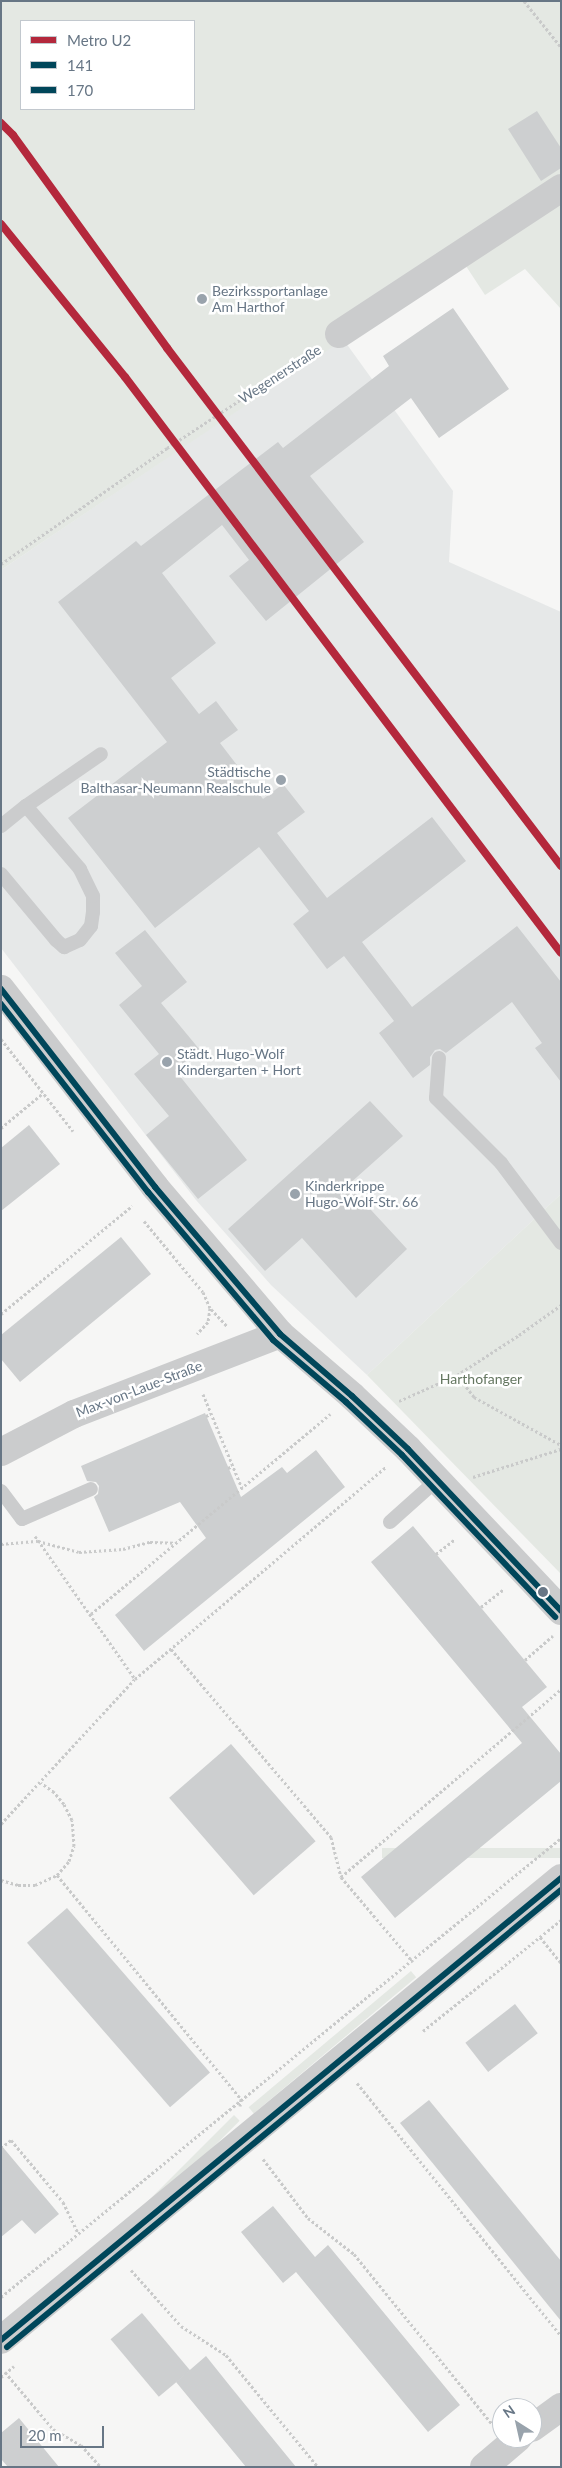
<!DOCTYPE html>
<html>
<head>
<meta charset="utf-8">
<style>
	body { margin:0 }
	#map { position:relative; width:562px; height:2468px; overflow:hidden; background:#f6f6f5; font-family:Lato,sans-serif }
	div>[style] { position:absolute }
	.built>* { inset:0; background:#e6e8e8 }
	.green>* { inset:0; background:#e4e8e3; transform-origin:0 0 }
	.building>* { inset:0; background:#cdcfd0; transform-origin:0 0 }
	.path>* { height:3px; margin-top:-1.5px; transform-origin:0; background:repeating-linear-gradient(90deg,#c9caca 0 2.5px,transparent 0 5px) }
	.service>* { height:14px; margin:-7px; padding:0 7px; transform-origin:7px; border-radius:7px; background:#cbcccd }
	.minor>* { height:28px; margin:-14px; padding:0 14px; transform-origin:14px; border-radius:14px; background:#cbcccd }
	.tertiary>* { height:28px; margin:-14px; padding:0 14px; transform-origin:14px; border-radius:14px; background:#cbcccd }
	.bus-1>* { height:6px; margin:-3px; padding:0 3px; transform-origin:3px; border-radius:3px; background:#00465a }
	.bus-2>* { height:6px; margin:-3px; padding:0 3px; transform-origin:3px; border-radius:3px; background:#00465a }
	.metro-1>* { height:8px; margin:-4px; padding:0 4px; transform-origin:4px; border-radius:4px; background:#b4283c }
	.dots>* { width:14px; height:14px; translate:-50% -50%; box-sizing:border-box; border:2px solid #fff; border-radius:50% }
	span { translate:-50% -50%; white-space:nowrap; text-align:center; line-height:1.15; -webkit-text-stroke:5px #fff; paint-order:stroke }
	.poi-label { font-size:14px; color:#677685 }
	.left { translate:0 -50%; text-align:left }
	.right { translate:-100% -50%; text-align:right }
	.street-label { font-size:14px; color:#677685 }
	.park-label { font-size:14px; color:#657761 }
	.frame { position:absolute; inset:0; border:2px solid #677685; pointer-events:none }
	.legend { position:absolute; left:20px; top:20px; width:175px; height:90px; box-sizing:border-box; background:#fff; border:1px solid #c2c8ce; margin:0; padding:6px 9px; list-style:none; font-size:15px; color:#677685 }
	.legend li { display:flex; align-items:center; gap:10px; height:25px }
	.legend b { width:25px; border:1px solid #c2c8ce }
	.north { position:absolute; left:492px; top:2398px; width:50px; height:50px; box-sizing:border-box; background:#fff; border:1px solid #c2c8ce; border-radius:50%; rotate:325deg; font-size:14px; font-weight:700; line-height:20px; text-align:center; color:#677685 }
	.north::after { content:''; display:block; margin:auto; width:18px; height:22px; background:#99a3ac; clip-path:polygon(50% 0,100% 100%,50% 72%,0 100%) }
	.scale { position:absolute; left:20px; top:2426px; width:84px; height:22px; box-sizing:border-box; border:2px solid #677685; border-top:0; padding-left:6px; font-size:15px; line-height:18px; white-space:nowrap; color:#677685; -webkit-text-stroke:4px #fff; paint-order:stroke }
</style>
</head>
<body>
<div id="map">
	<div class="built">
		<div style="clip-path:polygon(343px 339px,453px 491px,449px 562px,561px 612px,561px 1194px,367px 1375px,271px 1285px,196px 1200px,1px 948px,1px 570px)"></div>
	</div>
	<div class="green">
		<div style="clip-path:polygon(evenodd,1px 1px,561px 1px,561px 309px,525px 269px,485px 295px,462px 260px,1px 570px,1px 1px,21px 21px,194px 21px,194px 109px,21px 109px,21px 21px)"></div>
		<div style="clip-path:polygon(561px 1194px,561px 1574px,367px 1375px)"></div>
		<div style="left:561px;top:1848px;width:10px;height:179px;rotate:90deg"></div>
		<div style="left:411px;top:1971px;width:8px;height:212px;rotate:50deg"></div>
		<div style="left:234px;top:2115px;width:8px;height:200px;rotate:45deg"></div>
	</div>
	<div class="building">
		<div style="clip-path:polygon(537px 111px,561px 148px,561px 168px,541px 181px,508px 129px)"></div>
		<div style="clip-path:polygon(453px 308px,509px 389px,439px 438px,411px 398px,310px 476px,364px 542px,266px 621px,229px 576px,249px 560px,222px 525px,162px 573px,216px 643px,171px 678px,199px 714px,216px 701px,238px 730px,220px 743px,263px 799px,283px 784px,305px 812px,277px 833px,327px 898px,432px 817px,466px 861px,362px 942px,412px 1007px,517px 926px,561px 982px,561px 1082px,535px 1048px,542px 1043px,512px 1002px,446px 1053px,440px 1049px,435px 1050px,430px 1057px,430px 1065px,413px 1078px,379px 1033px,394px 1021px,344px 956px,327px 969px,293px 924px,309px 911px,259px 847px,155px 928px,68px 818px,167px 742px,58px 602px,136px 541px,141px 546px,278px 442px,283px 448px,389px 366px,383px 356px)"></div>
		<div style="clip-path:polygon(145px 930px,187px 982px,161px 1003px,200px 1050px,175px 1070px,247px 1160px,198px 1199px,146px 1135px,169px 1116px,134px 1074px,159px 1054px,119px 1005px,142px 986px,115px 953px)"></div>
		<div style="clip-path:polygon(370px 1101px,403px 1136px,348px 1185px,407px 1249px,356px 1298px,302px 1238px,265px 1271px,228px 1229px)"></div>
		<div style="clip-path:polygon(29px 1125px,60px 1164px,1px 1211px,1px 1148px)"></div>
		<div style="clip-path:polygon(121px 1237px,151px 1274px,20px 1382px,1px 1359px,1px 1335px)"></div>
		<div style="clip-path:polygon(205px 1413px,241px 1497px,282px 1467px,287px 1473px,316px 1450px,345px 1487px,144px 1651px,115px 1615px,206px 1538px,180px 1502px,109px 1532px,94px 1497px,98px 1494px,99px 1486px,96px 1482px,87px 1481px,81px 1466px)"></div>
		<div style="clip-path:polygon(413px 1526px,547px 1687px,522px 1707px,561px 1754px,561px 1781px,395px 1918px,361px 1877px,522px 1743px,371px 1562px)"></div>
		<div style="left:231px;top:1744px;width:129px;height:82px;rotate:49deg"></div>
		<div style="left:67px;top:1908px;width:218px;height:53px;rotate:49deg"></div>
		<div style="left:515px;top:2004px;width:37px;height:63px;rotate:52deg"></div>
		<div style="clip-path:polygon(429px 2100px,561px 2261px,561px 2321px,400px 2123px)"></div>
		<div style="clip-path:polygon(1px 2145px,59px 2214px,35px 2234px,22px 2220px,1px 2237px)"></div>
		<div style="clip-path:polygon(273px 2206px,315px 2257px,328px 2245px,460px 2405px,428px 2432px,296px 2272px,283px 2283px,241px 2232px)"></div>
		<div style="left:142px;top:2313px;width:75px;height:41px;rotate:50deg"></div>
		<div style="clip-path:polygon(206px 2356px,230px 2386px,296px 2467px,246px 2467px,176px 2382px)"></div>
		<div style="clip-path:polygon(19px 2418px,41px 2445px,59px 2467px,8px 2467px,1px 2459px,1px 2433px)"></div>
	</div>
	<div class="path">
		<div style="left:524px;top:1px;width:59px;rotate:51.2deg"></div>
		<div style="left:1px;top:564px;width:203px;rotate:-34.9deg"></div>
		<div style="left:167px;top:448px;width:178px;rotate:-33.3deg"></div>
		<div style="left:1px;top:1039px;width:117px;rotate:52deg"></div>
		<div style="left:1px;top:1128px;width:55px;rotate:-39.8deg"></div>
		<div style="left:144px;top:1221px;width:92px;rotate:50.3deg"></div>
		<div style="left:203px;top:1292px;width:17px;rotate:66deg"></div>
		<div style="left:210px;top:1308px;width:14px;rotate:98deg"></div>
		<div style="left:208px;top:1322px;width:16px;rotate:133deg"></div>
		<div style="left:211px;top:1309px;width:23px;rotate:47deg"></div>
		<div style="left:1px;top:1314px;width:170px;rotate:-39.5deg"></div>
		<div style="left:457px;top:1375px;width:28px;rotate:52deg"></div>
		<div style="left:474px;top:1397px;width:99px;rotate:28.9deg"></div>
		<div style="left:203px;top:1394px;width:102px;rotate:67.5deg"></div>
		<div style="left:399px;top:1401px;width:64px;rotate:-24.1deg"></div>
		<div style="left:457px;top:1375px;width:74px;rotate:-32.8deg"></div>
		<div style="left:519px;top:1335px;width:52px;rotate:-35.5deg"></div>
		<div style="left:206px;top:1416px;width:5px;rotate:-22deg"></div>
		<div style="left:228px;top:1468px;width:5px;rotate:-22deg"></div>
		<div style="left:473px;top:1477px;width:92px;rotate:-17.7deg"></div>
		<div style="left:35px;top:1536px;width:174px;rotate:55deg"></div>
		<div style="left:1px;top:1544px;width:37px;rotate:-5deg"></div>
		<div style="left:38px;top:1541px;width:42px;rotate:15deg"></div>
		<div style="left:79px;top:1552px;width:44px;rotate:-3.9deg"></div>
		<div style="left:123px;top:1549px;width:28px;rotate:-15deg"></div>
		<div style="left:150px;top:1542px;width:25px;rotate:2deg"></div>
		<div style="left:436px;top:1554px;width:24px;rotate:-38deg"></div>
		<div style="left:481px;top:1607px;width:28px;rotate:-38deg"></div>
		<div style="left:91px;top:1614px;width:312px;rotate:-39.9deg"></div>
		<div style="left:171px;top:1649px;width:247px;rotate:49.6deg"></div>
		<div style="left:331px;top:1837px;width:41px;rotate:76deg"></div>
		<div style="left:341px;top:1877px;width:111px;rotate:49.7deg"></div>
		<div style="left:525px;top:1660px;width:37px;rotate:-41deg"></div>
		<div style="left:1px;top:1824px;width:197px;rotate:-47.3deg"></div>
		<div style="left:135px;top:1679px;width:329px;rotate:-40.2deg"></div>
		<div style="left:57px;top:1875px;width:290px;rotate:50.6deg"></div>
		<div style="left:241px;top:2099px;width:7px;rotate:98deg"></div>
		<div style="left:341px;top:1877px;width:289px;rotate:-40.5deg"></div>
		<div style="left:1px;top:1880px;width:18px;rotate:16deg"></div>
		<div style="left:18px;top:1885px;width:17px"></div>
		<div style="left:35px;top:1885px;width:24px;rotate:-24deg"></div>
		<div style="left:57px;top:1875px;width:18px;rotate:-49deg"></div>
		<div style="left:69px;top:1861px;width:16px;rotate:-72deg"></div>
		<div style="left:74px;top:1846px;width:26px;rotate:-94deg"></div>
		<div style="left:72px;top:1820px;width:18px;rotate:-117deg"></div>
		<div style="left:64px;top:1804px;width:16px;rotate:-130deg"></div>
		<div style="left:54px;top:1792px;width:16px;rotate:-145deg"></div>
		<div style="left:540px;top:1937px;width:33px;rotate:51deg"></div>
		<div style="left:423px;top:2031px;width:177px;rotate:-38.8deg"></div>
		<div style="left:357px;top:2083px;width:325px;rotate:51.1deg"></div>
		<div style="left:1px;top:2148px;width:13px;rotate:-39deg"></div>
		<div style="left:11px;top:2140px;width:81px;rotate:50deg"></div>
		<div style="left:63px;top:2202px;width:34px;rotate:64deg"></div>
		<div style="left:263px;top:2159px;width:74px;rotate:52.7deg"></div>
		<div style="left:308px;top:2218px;width:58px;rotate:38deg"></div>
		<div style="left:354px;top:2254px;width:219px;rotate:50.9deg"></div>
		<div style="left:131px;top:2270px;width:75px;rotate:48.2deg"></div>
		<div style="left:181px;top:2326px;width:54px;rotate:32.8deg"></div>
		<div style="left:226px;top:2355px;width:145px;rotate:50.6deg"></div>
		<div style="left:1px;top:2297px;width:724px;rotate:-39.34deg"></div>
		<div style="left:5px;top:2372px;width:75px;rotate:49.9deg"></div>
		<div style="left:53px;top:2429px;width:32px;rotate:30deg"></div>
		<div style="left:81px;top:2445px;width:30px;rotate:48deg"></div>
		<div style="left:1px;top:2377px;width:17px;rotate:-40deg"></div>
	</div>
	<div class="service">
		<div style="left:1px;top:826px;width:32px;rotate:-39deg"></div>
		<div style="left:26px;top:806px;width:91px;rotate:-34.7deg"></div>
		<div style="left:1px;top:874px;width:86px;rotate:50.2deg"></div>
		<div style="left:56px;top:940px;width:11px;rotate:41deg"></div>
		<div style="left:64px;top:947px;width:17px;rotate:-24deg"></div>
		<div style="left:80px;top:940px;width:18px;rotate:-52deg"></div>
		<div style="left:91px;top:926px;width:14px;rotate:-82deg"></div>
		<div style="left:93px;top:912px;width:16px;rotate:-90deg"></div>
		<div style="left:93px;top:896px;width:30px;rotate:-116deg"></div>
		<div style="left:80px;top:869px;width:83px;rotate:-130.6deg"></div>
		<div style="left:439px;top:1058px;width:40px;rotate:94.3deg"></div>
		<div style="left:436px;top:1098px;width:92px;rotate:45deg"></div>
		<div style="left:501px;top:1163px;width:100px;rotate:53.1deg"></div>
		<div style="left:1px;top:1491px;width:35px;rotate:53deg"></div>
		<div style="left:22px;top:1519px;width:75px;rotate:-23.5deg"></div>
		<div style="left:390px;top:1522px;width:63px;rotate:-41.8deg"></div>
	</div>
	<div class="minor">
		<div style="left:339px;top:334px;width:266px;rotate:-33.3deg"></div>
		<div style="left:1px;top:989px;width:251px;rotate:52.1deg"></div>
		<div style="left:155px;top:1187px;width:193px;rotate:49.6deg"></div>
		<div style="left:280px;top:1334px;width:95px;rotate:40.7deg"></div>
		<div style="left:352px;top:1396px;width:77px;rotate:43.4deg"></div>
		<div style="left:408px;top:1449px;width:223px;rotate:46.6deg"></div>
		<div style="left:1px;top:1452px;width:82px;rotate:-27.5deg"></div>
		<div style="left:74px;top:1414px;width:221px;rotate:-21.2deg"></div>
		<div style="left:532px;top:2428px;width:36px;rotate:-36deg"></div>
		<div style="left:484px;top:2467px;width:45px;rotate:-40.5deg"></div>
	</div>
	<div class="tertiary">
		<div style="left:1px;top:2340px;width:726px;rotate:-39.52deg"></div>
	</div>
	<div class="bus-1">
		<div style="left:1px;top:989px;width:251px;rotate:52.1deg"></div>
		<div style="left:155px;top:1187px;width:193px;rotate:49.6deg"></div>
		<div style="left:280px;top:1334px;width:95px;rotate:40.7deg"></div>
		<div style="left:352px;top:1396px;width:77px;rotate:43.4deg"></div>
		<div style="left:408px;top:1449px;width:223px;rotate:46.6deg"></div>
		<div style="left:1px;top:2340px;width:726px;rotate:-39.52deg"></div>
	</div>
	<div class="bus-2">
		<div style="left:1px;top:1004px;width:239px;rotate:52deg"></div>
		<div style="left:148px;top:1192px;width:194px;rotate:49.8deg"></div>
		<div style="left:273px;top:1340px;width:96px;rotate:40.3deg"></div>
		<div style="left:346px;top:1402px;width:77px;rotate:43.4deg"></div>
		<div style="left:402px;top:1455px;width:223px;rotate:46.6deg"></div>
		<div style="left:7px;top:2347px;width:718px;rotate:-39.52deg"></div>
	</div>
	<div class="metro-1">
		<div style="left:1px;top:123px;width:17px;rotate:45deg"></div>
		<div style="left:13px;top:135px;width:263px;rotate:54.1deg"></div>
		<div style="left:167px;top:348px;width:651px;rotate:52.74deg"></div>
		<div style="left:1px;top:224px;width:197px;rotate:51deg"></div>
		<div style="left:125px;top:377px;width:722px;rotate:52.88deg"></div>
	</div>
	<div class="dots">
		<div style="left:202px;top:299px;background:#99a3ac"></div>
		<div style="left:281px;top:780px;background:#99a3ac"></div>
		<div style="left:167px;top:1062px;background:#99a3ac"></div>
		<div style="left:295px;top:1194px;background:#99a3ac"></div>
		<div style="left:543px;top:1592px;background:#677685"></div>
	</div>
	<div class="poi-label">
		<span class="left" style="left:212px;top:299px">Bezirkssportanlage<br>Am Harthof</span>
		<span class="right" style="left:271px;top:780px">Städtische<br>Balthasar-Neumann Realschule</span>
		<span class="left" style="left:177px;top:1062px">Städt. Hugo-Wolf<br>Kindergarten + Hort</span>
		<span class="left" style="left:305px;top:1194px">Kinderkrippe<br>Hugo-Wolf-Str. 66</span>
	</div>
	<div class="street-label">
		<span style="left:280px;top:374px;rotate:-33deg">Wegenerstraße</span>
		<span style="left:139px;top:1389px;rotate:-21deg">Max-von-Laue-Straße</span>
	</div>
	<div class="park-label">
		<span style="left:481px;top:1379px">Harthofanger</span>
	</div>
	<div class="frame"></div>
	<ul class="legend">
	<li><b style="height:6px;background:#b4283c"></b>Metro U2</li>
	<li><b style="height:6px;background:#00465a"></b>141</li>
	<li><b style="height:6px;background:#00465a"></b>170</li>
	</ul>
	<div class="north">N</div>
	<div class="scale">20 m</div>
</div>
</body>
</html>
